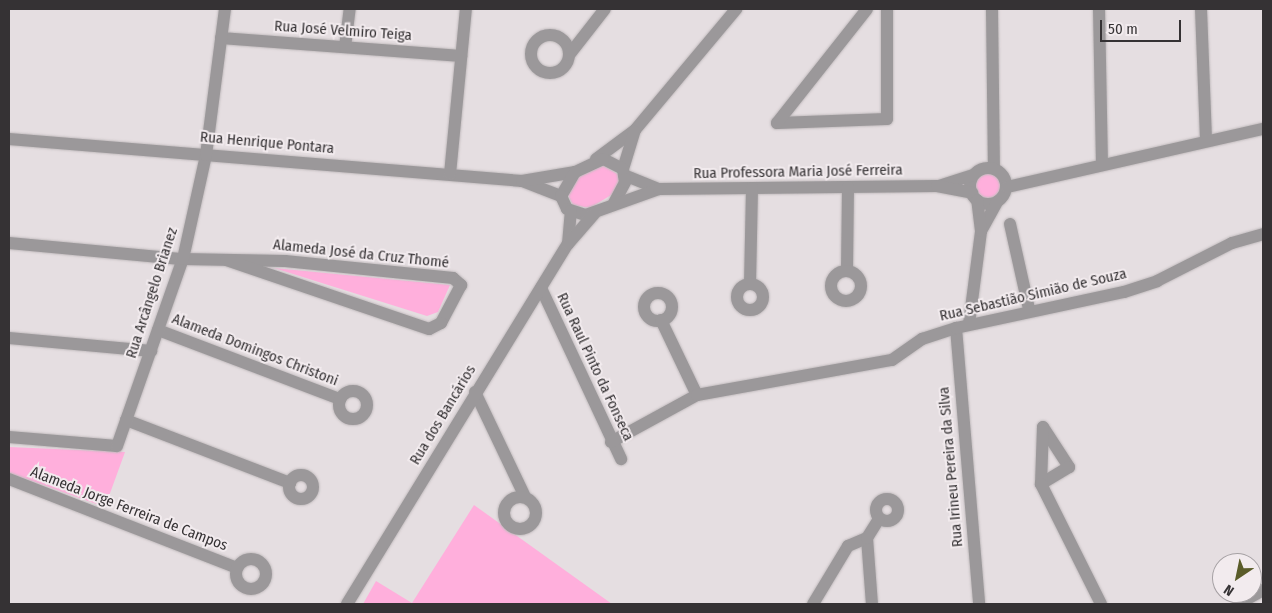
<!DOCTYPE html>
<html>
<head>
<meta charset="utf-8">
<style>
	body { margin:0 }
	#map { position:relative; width:1272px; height:613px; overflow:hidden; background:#e5dee1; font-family:"Fira Sans Condensed",sans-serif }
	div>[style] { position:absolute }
	.green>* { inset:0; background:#ffafdc }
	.round { border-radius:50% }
	.roads { filter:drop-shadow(0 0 1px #c2bcbe) drop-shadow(0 0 1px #c2bcbe) }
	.minor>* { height:12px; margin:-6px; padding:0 6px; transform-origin:6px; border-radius:6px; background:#9b989a }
	.minor>.ring { margin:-6px; padding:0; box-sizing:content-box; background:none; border:12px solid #9b989a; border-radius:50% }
	span { translate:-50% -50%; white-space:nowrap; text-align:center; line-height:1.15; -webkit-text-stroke:4px #f2ebee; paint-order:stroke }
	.street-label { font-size:15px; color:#353234 }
	.frame { position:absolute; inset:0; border:10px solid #353234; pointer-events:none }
	.north { position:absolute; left:1212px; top:553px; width:50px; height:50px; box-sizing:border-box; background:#f2ebee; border:1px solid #a6a1a4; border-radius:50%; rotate:214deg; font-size:14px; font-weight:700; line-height:20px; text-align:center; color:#353234 }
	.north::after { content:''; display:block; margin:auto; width:18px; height:22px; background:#5a5c29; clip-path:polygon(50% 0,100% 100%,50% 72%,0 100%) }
	.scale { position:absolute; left:1100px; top:20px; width:81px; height:22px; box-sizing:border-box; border:2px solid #353234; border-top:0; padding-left:6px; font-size:15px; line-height:18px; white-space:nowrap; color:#353234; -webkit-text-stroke:4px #f2ebee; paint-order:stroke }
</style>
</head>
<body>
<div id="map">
	<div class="green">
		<div style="clip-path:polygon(600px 164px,621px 176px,616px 192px,590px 208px,573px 205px,568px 195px,574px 179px)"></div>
		<div class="round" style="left:975px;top:172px;width:26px;height:26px"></div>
		<div style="clip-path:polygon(274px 268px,450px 285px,438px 312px,427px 316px)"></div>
		<div style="clip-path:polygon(9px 447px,125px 452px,105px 507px,9px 473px)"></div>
		<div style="clip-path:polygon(474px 505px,612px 604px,363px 604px,376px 581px,412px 603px)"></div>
	</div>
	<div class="roads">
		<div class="minor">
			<div style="left:992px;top:9px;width:159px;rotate:89.3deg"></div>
			<div style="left:1099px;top:9px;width:154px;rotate:88.9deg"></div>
			<div style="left:1201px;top:9px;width:130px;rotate:87.8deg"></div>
			<div class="ring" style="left:531px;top:35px;width:26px;height:26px"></div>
			<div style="left:221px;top:38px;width:241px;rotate:4.3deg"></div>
			<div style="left:345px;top:47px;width:38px;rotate:-83deg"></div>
			<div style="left:569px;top:55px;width:58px;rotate:-52deg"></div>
			<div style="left:777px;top:123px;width:110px;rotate:-2.1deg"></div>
			<div style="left:887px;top:119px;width:110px;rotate:-90deg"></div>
			<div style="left:777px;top:123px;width:145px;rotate:-51.7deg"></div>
			<div style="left:9px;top:139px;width:515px;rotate:4.68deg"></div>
			<div style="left:522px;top:181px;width:42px;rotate:21deg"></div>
			<div style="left:596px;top:159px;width:49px;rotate:-36.6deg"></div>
			<div style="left:635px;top:130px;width:158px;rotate:-50.1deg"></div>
			<div class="ring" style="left:970px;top:168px;width:24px;height:24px"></div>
			<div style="left:623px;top:169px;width:39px;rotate:-73deg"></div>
			<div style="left:450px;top:174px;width:166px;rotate:-84.5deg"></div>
			<div style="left:624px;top:175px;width:38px;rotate:22deg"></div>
			<div style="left:522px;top:181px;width:54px;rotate:-9.6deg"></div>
			<div style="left:939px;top:186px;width:36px;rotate:-18deg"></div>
			<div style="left:1007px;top:187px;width:262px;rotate:-12.8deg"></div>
			<div style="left:614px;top:203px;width:24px;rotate:-62deg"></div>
			<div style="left:625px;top:182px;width:13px;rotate:-99deg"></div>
			<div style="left:623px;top:169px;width:22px;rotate:-153deg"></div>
			<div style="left:603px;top:159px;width:31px;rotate:155deg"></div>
			<div style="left:575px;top:172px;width:28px;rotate:120deg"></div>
			<div style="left:561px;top:196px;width:14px;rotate:65deg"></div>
			<div style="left:567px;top:209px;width:20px;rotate:18deg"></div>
			<div style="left:586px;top:215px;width:77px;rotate:-19.6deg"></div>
			<div style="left:659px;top:189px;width:278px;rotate:-0.6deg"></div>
			<div style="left:937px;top:186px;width:36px;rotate:11deg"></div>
			<div style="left:1010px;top:224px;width:87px;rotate:77.4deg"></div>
			<div style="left:981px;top:231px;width:33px;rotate:-61deg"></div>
			<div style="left:9px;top:243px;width:175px;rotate:5.3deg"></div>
			<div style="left:183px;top:259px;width:102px;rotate:1.1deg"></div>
			<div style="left:285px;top:261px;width:169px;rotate:5.8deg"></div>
			<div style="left:453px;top:278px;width:11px;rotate:41deg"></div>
			<div style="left:461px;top:285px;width:43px;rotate:117.8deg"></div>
			<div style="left:441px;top:323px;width:13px;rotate:153deg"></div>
			<div style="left:429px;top:329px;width:214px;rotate:-161.2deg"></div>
			<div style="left:568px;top:244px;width:33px;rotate:-85deg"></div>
			<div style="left:847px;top:270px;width:83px;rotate:-89.3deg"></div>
			<div class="ring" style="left:831px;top:271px;width:18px;height:18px"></div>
			<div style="left:750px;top:284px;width:96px;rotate:-88.8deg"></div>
			<div class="ring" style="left:737px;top:284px;width:14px;height:14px"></div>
			<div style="left:541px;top:288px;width:189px;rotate:64.9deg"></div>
			<div class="ring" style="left:644px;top:293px;width:16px;height:16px"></div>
			<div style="left:661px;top:320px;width:83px;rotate:64.4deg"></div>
			<div style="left:969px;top:324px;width:94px;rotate:-82.6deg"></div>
			<div style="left:981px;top:231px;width:31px;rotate:-97deg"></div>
			<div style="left:956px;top:328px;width:277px;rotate:85.2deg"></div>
			<div style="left:158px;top:330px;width:195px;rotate:20.8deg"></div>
			<div style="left:9px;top:338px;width:143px;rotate:5.2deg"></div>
			<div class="ring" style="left:339px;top:391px;width:16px;height:16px"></div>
			<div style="left:475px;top:392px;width:116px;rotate:64.5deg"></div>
			<div style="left:126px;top:420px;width:176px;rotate:21deg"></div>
			<div style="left:1043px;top:427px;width:48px;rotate:57deg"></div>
			<div style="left:1069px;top:467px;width:33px;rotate:149deg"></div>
			<div style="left:1041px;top:484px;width:57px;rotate:-88deg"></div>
			<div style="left:9px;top:437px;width:108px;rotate:4.8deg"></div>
			<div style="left:117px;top:446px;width:198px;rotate:-70.6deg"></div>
			<div style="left:183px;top:259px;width:107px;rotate:-77.5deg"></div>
			<div style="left:206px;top:155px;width:147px;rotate:-82.6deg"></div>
			<div style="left:611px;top:442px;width:98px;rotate:-28.7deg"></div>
			<div style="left:697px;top:395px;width:198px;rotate:-10.2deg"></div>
			<div style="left:892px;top:360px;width:37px;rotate:-35deg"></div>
			<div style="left:922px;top:339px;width:36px;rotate:-18deg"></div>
			<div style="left:956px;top:328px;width:172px;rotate:-12.1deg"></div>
			<div style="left:1124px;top:292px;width:35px;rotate:-18deg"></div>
			<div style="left:1157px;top:281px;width:84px;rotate:-26.9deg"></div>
			<div style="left:1232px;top:243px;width:32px;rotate:-16deg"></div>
			<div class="ring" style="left:289px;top:475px;width:12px;height:12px"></div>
			<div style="left:9px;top:479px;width:245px;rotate:21.3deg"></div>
			<div style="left:1041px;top:484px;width:134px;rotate:63.4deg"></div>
			<div class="ring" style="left:504px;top:497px;width:20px;height:20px"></div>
			<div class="ring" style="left:876px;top:499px;width:10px;height:10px"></div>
			<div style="left:867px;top:538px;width:66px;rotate:85.7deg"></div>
			<div class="ring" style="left:236px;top:559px;width:18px;height:18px"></div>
			<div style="left:347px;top:604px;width:422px;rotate:-58.5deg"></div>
			<div style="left:568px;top:244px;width:40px;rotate:-49deg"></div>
			<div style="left:813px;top:604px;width:68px;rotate:-58.9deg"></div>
			<div style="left:848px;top:546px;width:21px;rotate:-23deg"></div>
			<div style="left:867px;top:538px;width:22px;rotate:-58deg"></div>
			<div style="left:1238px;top:604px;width:29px;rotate:-29deg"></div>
		</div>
	</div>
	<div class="street-label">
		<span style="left:343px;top:31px;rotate:4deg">Rua José Velmiro Teiga</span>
		<span style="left:267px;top:143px;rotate:5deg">Rua Henrique Pontara</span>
		<span style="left:798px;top:172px;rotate:-1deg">Rua Professora Maria José Ferreira</span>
		<span style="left:361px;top:254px;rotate:6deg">Alameda José da Cruz Thomé</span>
		<span style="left:152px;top:293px;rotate:-72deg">Rua Arcângelo Brianez</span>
		<span style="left:1033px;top:295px;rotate:-13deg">Rua Sebastião Simião de Souza</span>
		<span style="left:255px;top:350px;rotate:21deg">Alameda Domingos Christoni</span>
		<span style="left:595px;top:367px;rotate:65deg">Rua Raul Pinto da Fonseca</span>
		<span style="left:443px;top:415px;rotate:-59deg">Rua dos Bancários</span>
		<span style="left:951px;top:467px;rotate:-95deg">Rua Irineu Pereira da Silva</span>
		<span style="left:129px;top:509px;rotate:21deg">Alameda Jorge Ferreira de Campos</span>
	</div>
	<div class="frame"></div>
	<div class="north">N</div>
	<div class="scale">50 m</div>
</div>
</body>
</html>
